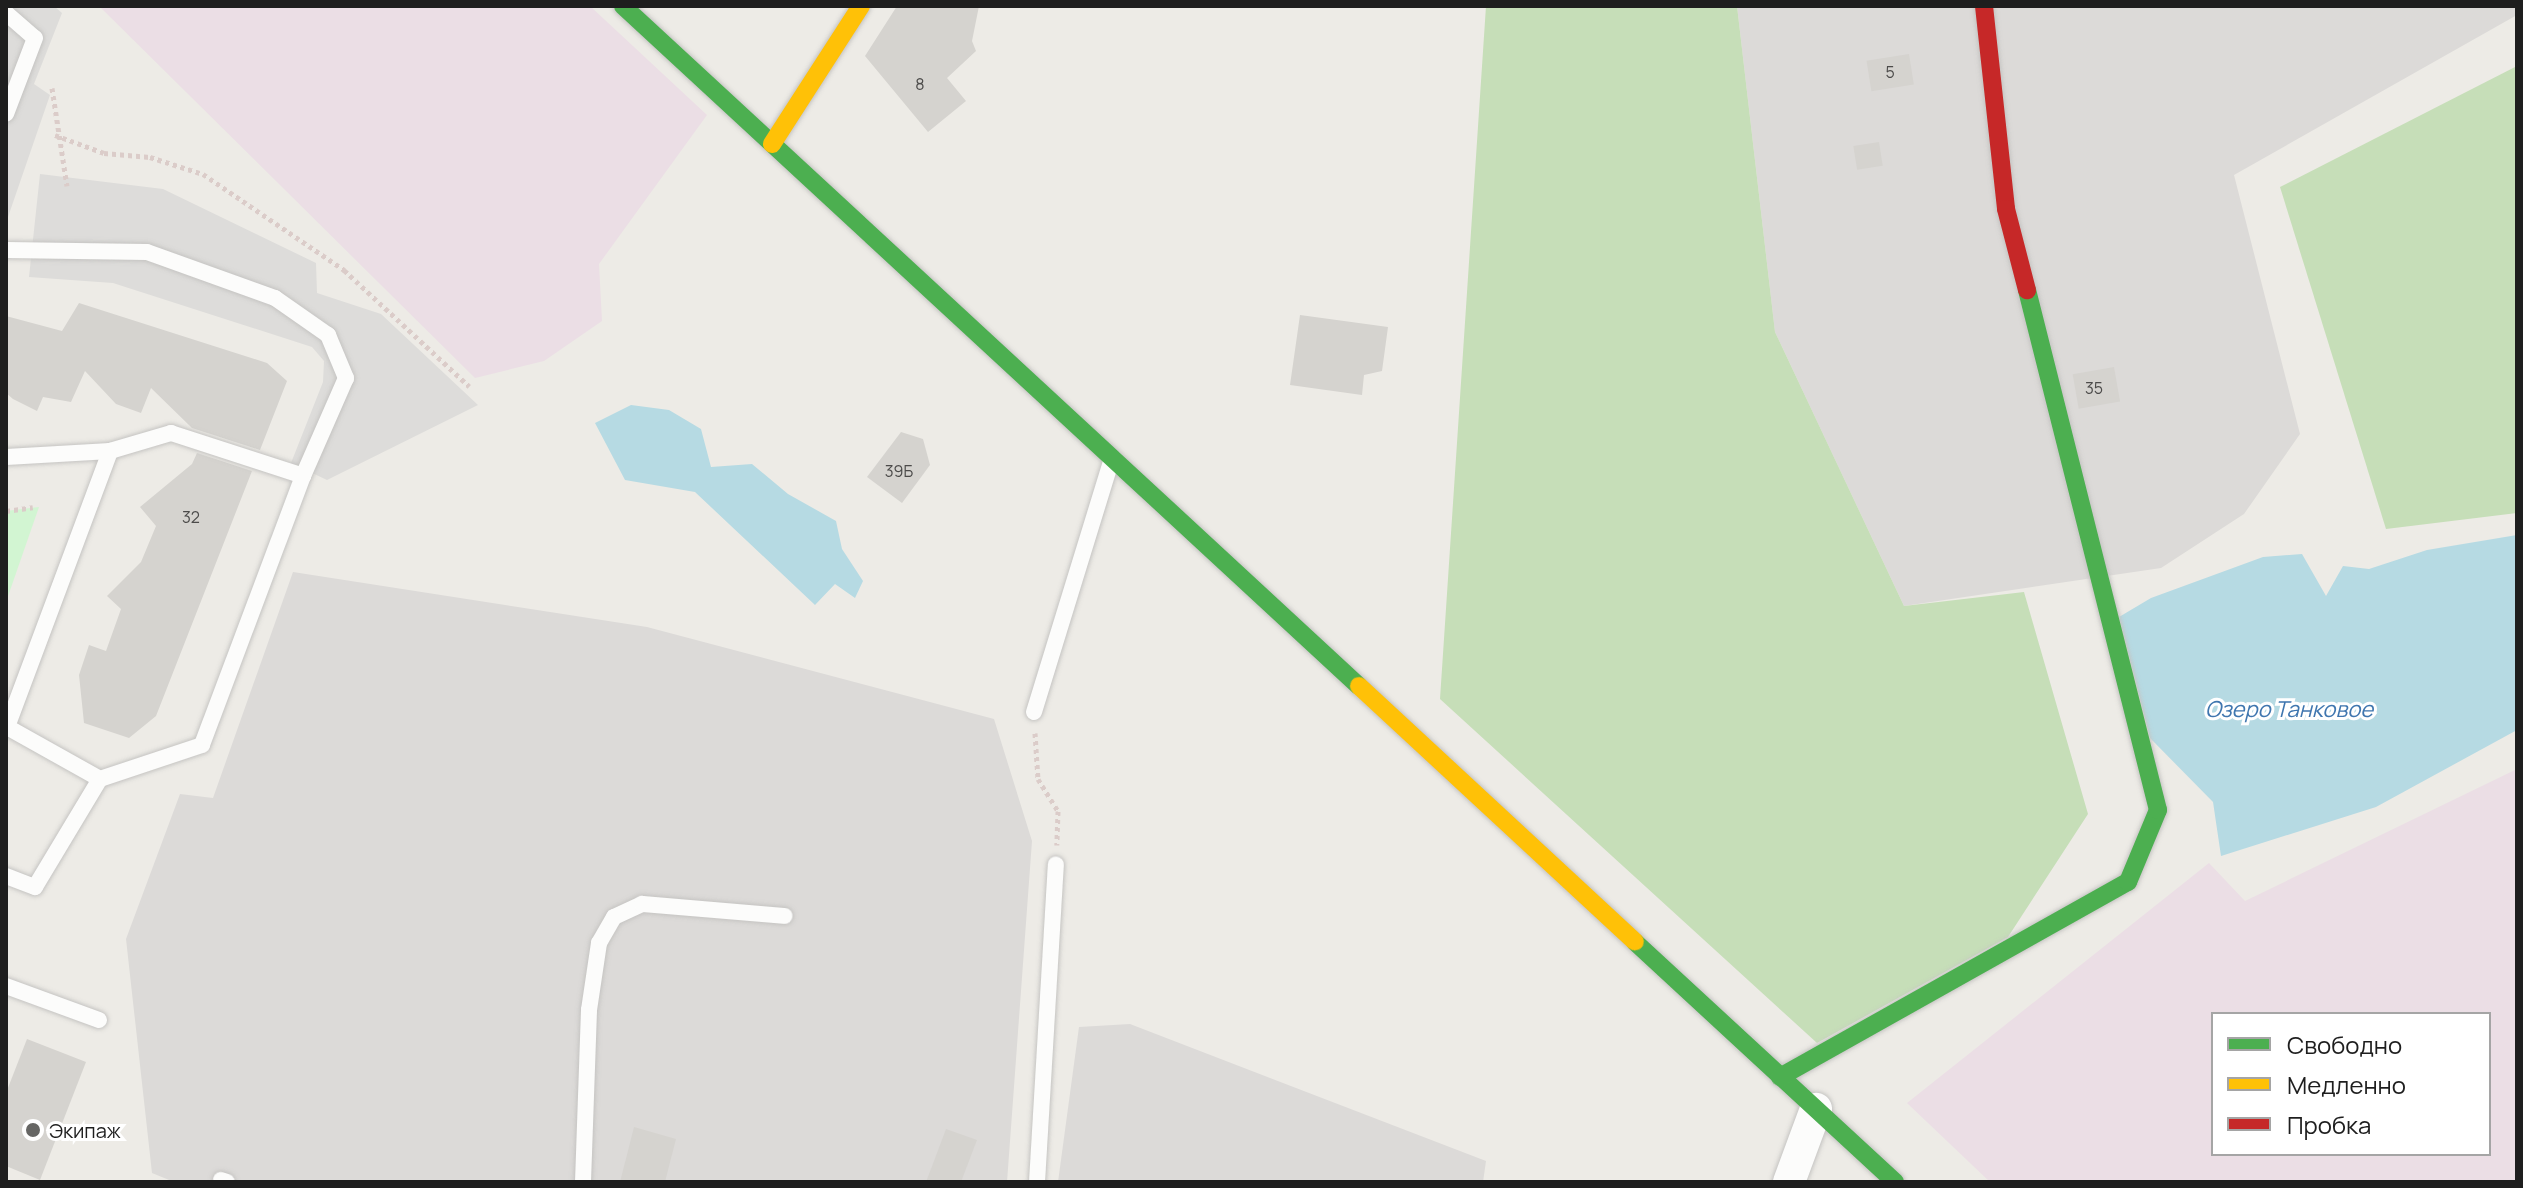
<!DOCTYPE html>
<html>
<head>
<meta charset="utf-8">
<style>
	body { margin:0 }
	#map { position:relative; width:2523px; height:1188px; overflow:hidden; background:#edebe6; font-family:Manrope,sans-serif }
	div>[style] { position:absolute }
	.residential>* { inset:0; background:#dcdad8 }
	.industrial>* { inset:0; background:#ebdee5 }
	.forest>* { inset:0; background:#c6deb8 }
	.park>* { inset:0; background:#d2f5d2 }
	.parking>* { inset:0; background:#dddcda }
	.water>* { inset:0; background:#b6dae3 }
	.building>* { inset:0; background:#d5d3cf; transform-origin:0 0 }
	.path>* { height:5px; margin-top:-2.5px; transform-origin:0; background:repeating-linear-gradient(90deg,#dbccc9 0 4px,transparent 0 8px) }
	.roads { filter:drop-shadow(0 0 2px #c5c4c2) drop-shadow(0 0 2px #c5c4c2) }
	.lane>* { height:16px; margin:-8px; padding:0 8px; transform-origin:8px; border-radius:8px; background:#fcfcfb }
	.street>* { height:32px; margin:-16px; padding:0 16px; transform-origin:16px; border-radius:16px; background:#fcfcfb }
	.fast>* { height:18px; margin:-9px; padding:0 9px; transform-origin:9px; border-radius:9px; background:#4caf50 }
	.slow>* { height:18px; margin:-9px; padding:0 9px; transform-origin:9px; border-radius:9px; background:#ffc107 }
	.jam>* { height:18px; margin:-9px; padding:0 9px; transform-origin:9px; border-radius:9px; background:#c62828 }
	.dots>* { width:22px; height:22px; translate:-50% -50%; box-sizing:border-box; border:4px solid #fff; border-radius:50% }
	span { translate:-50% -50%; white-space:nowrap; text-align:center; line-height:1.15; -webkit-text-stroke:6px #fff; paint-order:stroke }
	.number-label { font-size:16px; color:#4c4b4a }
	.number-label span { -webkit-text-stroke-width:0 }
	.poi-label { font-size:20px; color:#1e1e1e }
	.left { translate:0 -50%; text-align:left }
	.water-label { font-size:22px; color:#3f76af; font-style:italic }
	.frame { position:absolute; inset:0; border:8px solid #1e1e1e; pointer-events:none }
	.legend { position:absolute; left:2211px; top:1012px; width:280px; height:144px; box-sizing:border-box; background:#fff; border:2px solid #a5a5a5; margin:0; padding:10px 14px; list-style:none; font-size:24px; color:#1e1e1e }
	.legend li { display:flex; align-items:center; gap:16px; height:40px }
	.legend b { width:40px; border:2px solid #a5a5a5 }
</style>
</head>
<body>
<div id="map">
	<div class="residential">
		<div style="clip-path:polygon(1737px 6px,2517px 6px,2517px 15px,2234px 175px,2300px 434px,2244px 514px,2161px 568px,1904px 606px,1775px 332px)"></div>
		<div style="clip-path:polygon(293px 572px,647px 627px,994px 719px,1032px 841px,1007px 1182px,174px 1182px,152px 1173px,126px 939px,180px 794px,213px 798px)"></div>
		<div style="clip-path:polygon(1130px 1024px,1486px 1161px,1483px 1182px,1058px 1182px,1079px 1027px)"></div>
	</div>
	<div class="industrial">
		<div style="clip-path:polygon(99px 6px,590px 6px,707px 115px,599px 264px,602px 321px,544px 361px,475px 378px)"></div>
		<div style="clip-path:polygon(evenodd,2517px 769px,2517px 1182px,1990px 1182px,1907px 1103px,2209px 863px,2245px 901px,2517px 769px,2213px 1014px,2489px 1014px,2489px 1154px,2213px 1154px,2213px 1014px)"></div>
	</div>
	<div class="forest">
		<div style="clip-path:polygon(1486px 6px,1737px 6px,1775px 332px,1904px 606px,2024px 592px,2088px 814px,2008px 937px,1817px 1043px,1440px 699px)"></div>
		<div style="clip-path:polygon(2517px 66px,2517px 513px,2386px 529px,2280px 187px)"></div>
	</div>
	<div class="park">
		<div style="clip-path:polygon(39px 507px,6px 602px,6px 511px)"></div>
	</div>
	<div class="parking">
		<div style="clip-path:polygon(6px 6px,54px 6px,62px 13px,34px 84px,50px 95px,8px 217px)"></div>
		<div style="clip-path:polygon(40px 174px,163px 189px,316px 263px,317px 293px,381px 314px,478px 405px,327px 480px,291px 463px,323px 382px,324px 361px,312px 347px,113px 283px,29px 277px)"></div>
	</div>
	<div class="water">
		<div style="clip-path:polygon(631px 405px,669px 410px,701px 429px,711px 467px,752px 464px,788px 494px,836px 521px,842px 549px,863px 581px,855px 598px,835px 584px,815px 605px,695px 492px,625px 480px,595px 423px)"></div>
		<div style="clip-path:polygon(2517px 535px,2517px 730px,2376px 807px,2221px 856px,2213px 802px,2150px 738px,2119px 617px,2151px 598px,2263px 557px,2302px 554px,2326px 596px,2343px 566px,2369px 569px,2427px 550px)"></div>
	</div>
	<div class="building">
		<div style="clip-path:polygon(897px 6px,979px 6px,972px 41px,976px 51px,947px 78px,966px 101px,928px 132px,865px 56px)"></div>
		<div style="left:1909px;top:54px;width:31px;height:43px;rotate:81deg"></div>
		<div style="left:1879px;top:142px;width:24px;height:26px;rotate:81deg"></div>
		<div style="clip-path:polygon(79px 303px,267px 363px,287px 381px,260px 450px,192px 428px,151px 388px,141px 413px,116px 404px,85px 371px,71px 402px,43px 397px,37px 411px,13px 399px,6px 393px,6px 316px,62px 331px)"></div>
		<div style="clip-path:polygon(1300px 315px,1388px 327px,1382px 371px,1364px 375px,1362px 395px,1290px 385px)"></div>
		<div style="left:2114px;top:367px;width:35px;height:42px;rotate:80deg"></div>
		<div style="clip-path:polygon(901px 432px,923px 439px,930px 465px,902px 503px,867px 477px)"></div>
		<div style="clip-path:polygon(197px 453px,252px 471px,156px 716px,129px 738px,84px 723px,79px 675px,89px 645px,106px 651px,121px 609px,107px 596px,141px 562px,156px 526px,140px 507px,192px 464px)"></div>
		<div style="clip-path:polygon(27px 1039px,86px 1062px,40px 1180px,6px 1166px,6px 1093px)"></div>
		<div style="clip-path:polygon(634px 1127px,676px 1139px,665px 1182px,620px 1182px)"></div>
		<div style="clip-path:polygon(946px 1129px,977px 1140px,961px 1182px,926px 1182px)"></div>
	</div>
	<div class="path">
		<div style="left:52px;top:88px;width:99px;rotate:81.3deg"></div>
		<div style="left:55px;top:135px;width:52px;rotate:20.2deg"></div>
		<div style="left:104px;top:153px;width:46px;rotate:5deg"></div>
		<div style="left:150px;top:157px;width:56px;rotate:17.8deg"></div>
		<div style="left:203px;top:174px;width:171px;rotate:34.2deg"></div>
		<div style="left:344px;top:270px;width:171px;rotate:42.9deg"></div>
		<div style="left:6px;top:511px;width:27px;rotate:-8deg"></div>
		<div style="left:1035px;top:733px;width:46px;rotate:86.3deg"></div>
		<div style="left:1038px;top:779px;width:38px;rotate:58deg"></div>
		<div style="left:1058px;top:811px;width:34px;rotate:92deg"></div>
	</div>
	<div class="roads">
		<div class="lane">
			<div style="left:6px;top:13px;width:38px;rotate:41deg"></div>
			<div style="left:35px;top:38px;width:81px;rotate:110.9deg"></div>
			<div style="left:6px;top:250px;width:141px;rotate:0.8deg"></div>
			<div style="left:147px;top:252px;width:136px;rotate:19.8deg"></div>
			<div style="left:275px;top:298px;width:65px;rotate:34.9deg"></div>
			<div style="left:328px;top:335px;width:47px;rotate:67.3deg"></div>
			<div style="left:346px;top:378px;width:107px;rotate:113.7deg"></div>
			<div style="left:303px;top:476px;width:287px;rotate:110.6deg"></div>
			<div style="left:202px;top:745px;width:108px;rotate:161.6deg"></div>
			<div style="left:100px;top:779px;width:107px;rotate:-150.8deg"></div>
			<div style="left:7px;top:727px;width:295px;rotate:-69.5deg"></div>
			<div style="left:110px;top:451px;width:104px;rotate:176.7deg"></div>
			<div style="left:110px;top:451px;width:64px;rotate:-16.4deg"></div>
			<div style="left:171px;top:433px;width:139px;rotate:18deg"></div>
			<div style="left:1034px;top:712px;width:263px;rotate:-72.9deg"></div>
			<div style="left:6px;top:876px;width:31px;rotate:21deg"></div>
			<div style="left:35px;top:887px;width:126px;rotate:-59deg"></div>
			<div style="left:6px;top:986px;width:99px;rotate:20.1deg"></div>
			<div style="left:221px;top:1180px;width:6px;rotate:18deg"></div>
			<div style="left:583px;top:1182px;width:172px;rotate:-88deg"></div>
			<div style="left:589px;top:1010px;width:68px;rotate:-81.5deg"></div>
			<div style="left:599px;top:943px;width:30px;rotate:-60deg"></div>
			<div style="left:614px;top:917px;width:31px;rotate:-25deg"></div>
			<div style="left:642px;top:904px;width:143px;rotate:4.8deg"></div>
			<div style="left:1037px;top:1182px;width:318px;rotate:-86.6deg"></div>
		</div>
		<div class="street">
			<div style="left:1789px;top:1182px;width:78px;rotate:-69.7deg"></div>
		</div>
		<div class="fast">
			<div style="left:623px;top:6px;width:1002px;rotate:42.74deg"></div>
			<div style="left:1635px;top:942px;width:354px;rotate:42.7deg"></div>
			<div style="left:1780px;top:1077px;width:399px;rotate:-29.3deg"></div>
			<div style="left:2128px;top:882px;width:78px;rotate:-67.4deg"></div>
			<div style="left:2158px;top:810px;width:536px;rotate:-104.14deg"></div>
		</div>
		<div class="slow">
			<div style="left:772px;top:144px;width:164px;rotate:-57.2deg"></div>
			<div style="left:1359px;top:686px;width:376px;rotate:42.8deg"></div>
		</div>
		<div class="jam">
			<div style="left:1984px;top:6px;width:204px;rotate:83.8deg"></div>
			<div style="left:2006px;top:209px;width:84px;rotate:75.5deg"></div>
		</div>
	</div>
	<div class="dots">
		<div style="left:33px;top:1130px;background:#666664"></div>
	</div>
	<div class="number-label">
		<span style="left:1890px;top:72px">5</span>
		<span style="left:920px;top:84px">8</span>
		<span style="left:2094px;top:388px">35</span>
		<span style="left:899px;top:471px">39Б</span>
		<span style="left:191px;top:517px">32</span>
	</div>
	<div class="poi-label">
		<span class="left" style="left:49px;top:1130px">Экипаж</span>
	</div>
	<div class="water-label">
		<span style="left:2289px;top:710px">Озеро Танковое</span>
	</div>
	<div class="frame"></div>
	<ul class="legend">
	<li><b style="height:10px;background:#4caf50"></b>Свободно</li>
	<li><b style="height:10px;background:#ffc107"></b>Медленно</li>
	<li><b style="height:10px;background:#c62828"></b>Пробка</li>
	</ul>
</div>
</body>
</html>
